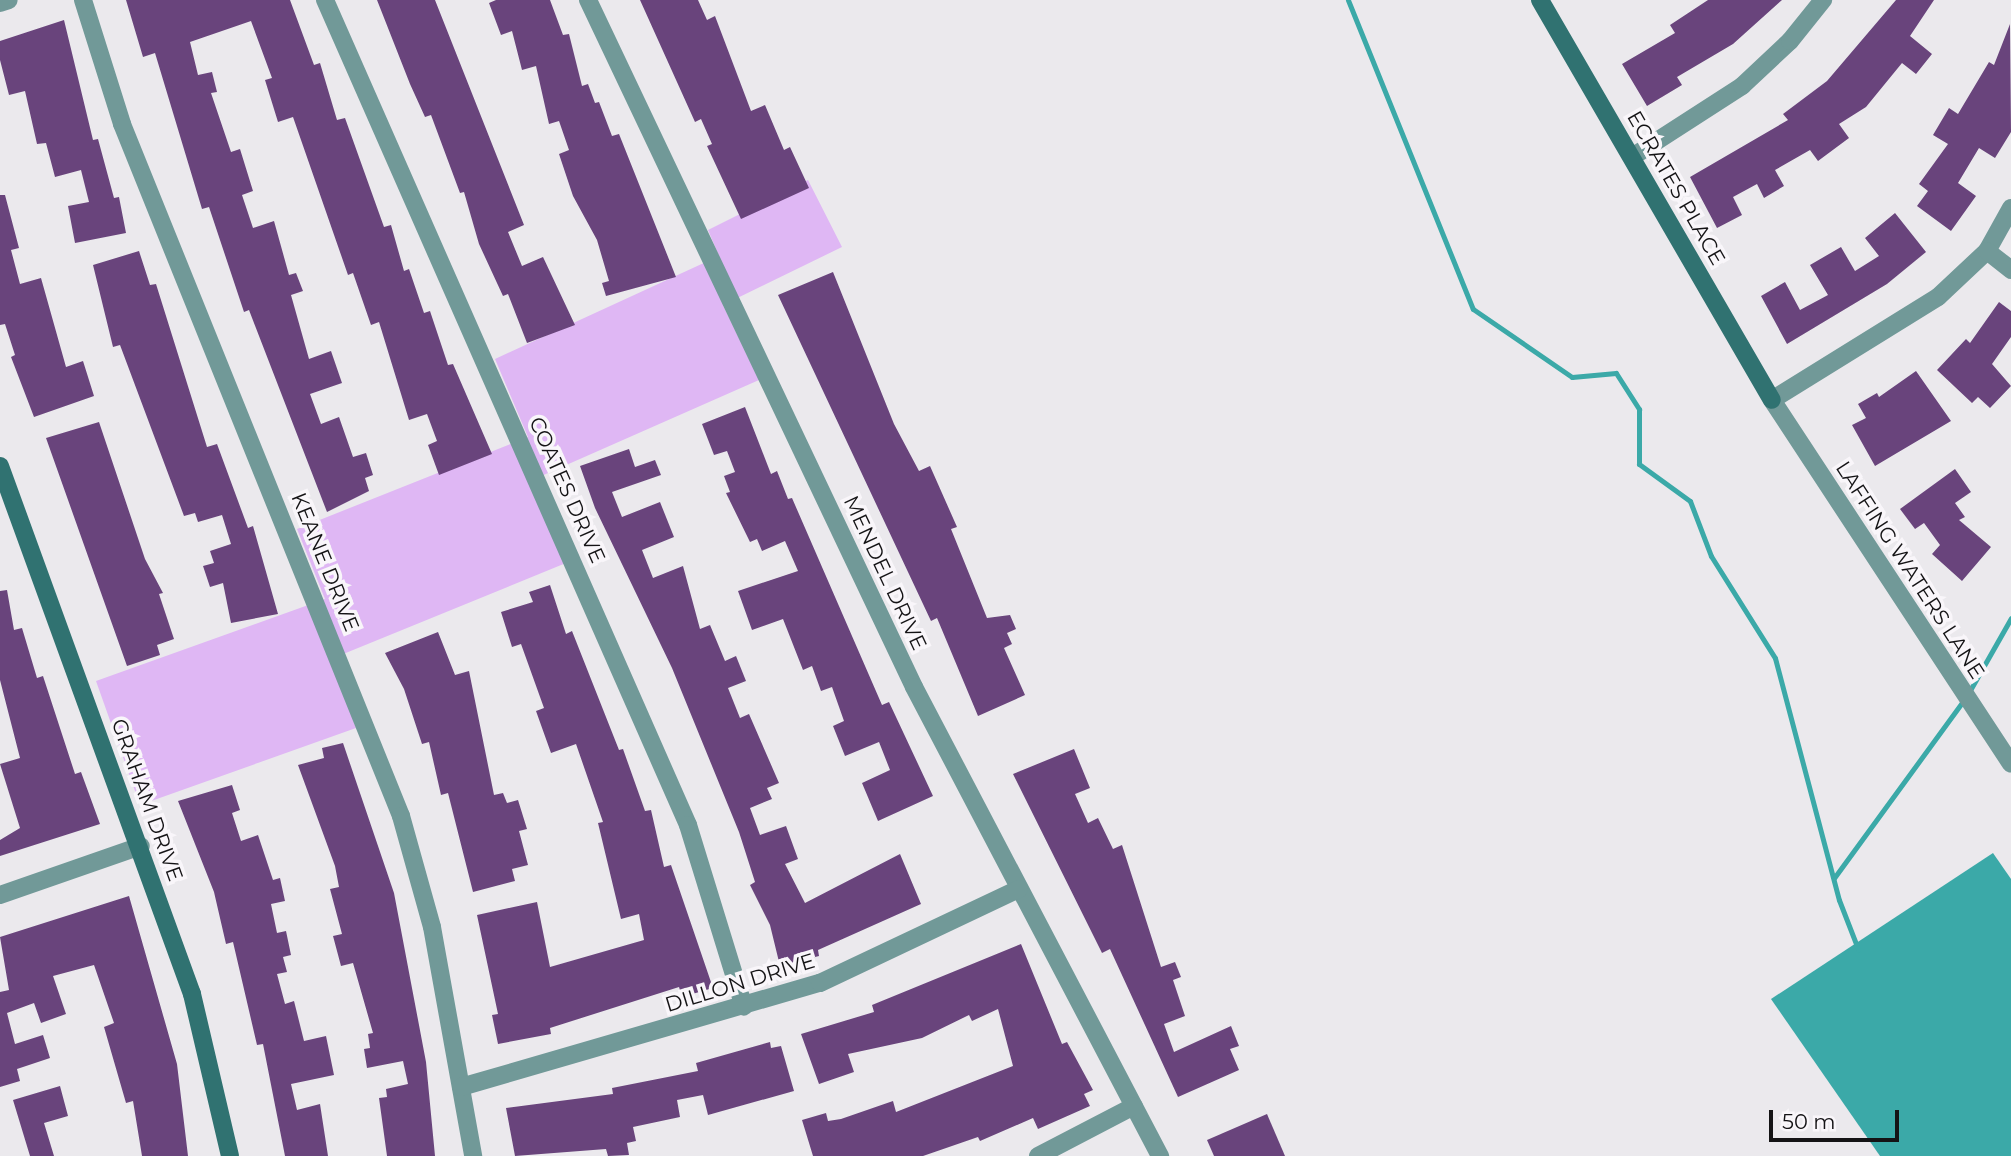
<!DOCTYPE html>
<html>
<head>
<meta charset="utf-8">
<style>
	body { margin:0 }
	#map { position:relative; width:2011px; height:1156px; overflow:hidden; background:#ebe9ed; font-family:Montserrat,sans-serif }
	div>[style] { position:absolute }
	.green>* { inset:0; background:#dfb7f4 }
	.water>* { inset:0; background:#3ba9a8 }
	.stream>* { height:5px; margin:-2.5px; padding:0 2.5px; transform-origin:2.5px; border-radius:2.5px; background:#3ba9a8 }
	.building>* { inset:0; background:#69447c }
	.street>* { height:18px; margin:-9px; padding:0 9px; transform-origin:9px; border-radius:9px; background:#719998 }
	.secondary>* { height:18px; margin:-9px; padding:0 9px; transform-origin:9px; border-radius:9px; background:#307271 }
	span { translate:-50% -50%; white-space:nowrap; text-align:center; line-height:1.15; -webkit-text-stroke:7px #f9f6fa; paint-order:stroke }
	.street-label { font-size:21px; color:#141315 }
	.scale { position:absolute; left:1769px; top:1110px; width:130px; height:32px; box-sizing:border-box; border:4px solid #141315; border-top:0; padding-left:9px; font-size:21px; line-height:24px; white-space:nowrap; color:#141315; -webkit-text-stroke:5px #f9f6fa; paint-order:stroke }
</style>
</head>
<body>
<div id="map">
	<div class="green">
		<div style="clip-path:polygon(808px 180px,842px 247px,723px 305px,759px 380px,530px 481px,566px 563px,331px 659px,356px 728px,140px 805px,96px 681px,325px 599px,297px 529px,528px 437px,495px 359px,719px 256px,708px 230px)"></div>
	</div>
	<div class="water">
		<div style="clip-path:polygon(1993px 853px,2011px 879px,2011px 1156px,1880px 1156px,1771px 999px)"></div>
	</div>
	<div class="stream">
		<div style="left:1348px;top:0;width:333px;rotate:68deg"></div>
		<div style="left:1473px;top:309px;width:120px;rotate:34.5deg"></div>
		<div style="left:1572px;top:377px;width:44px;rotate:-5.2deg"></div>
		<div style="left:1616px;top:373px;width:43px;rotate:57.4deg"></div>
		<div style="left:1639px;top:409px;width:55px;rotate:90deg"></div>
		<div style="left:1639px;top:464px;width:63px;rotate:36deg"></div>
		<div style="left:1690px;top:501px;width:59px;rotate:69.1deg"></div>
		<div style="left:1711px;top:556px;width:120px;rotate:57.9deg"></div>
		<div style="left:1775px;top:658px;width:250px;rotate:75.2deg"></div>
		<div style="left:1839px;top:900px;width:53px;rotate:68.8deg"></div>
		<div style="left:1969px;top:692px;width:85px;rotate:-60.4deg"></div>
		<div style="left:1834px;top:878px;width:220px;rotate:-53.9deg"></div>
	</div>
	<div class="building">
		<div style="clip-path:polygon(126px 0,290px 0,314px 65px,320px 63px,337px 120px,345px 118px,384px 227px,391px 225px,404px 271px,409px 269px,424px 313px,430px 311px,448px 365px,453px 364px,492px 454px,439px 475px,428px 445px,437px 441px,427px 414px,409px 420px,379px 322px,371px 325px,353px 273px,348px 275px,293px 117px,278px 122px,265px 80px,272px 78px,251px 21px,190px 42px,198px 75px,212px 72px,217px 92px,211px 93px,231px 152px,240px 149px,253px 191px,242px 195px,253px 228px,274px 221px,289px 275px,296px 273px,303px 291px,291px 295px,309px 359px,331px 351px,342px 383px,310px 394px,321px 424px,339px 417px,353px 457px,366px 453px,373px 475px,365px 478px,369px 491px,327px 512px,249px 310px,244px 312px,209px 207px,202px 209px,155px 53px,143px 57px)"></div>
		<div style="clip-path:polygon(377px 0,435px 0,524px 225px,508px 232px,522px 266px,543px 257px,575px 325px,527px 343px,508px 294px,503px 296px,479px 244px,464px 192px,460px 193px,431px 115px,425px 117px,410px 84px)"></div>
		<div style="clip-path:polygon(496px 0,550px 0,563px 35px,569px 34px,582px 86px,588px 84px,595px 103px,599px 102px,612px 136px,619px 134px,676px 277px,606px 296px,602px 283px,609px 281px,597px 240px,573px 196px,559px 154px,569px 150px,559px 121px,549px 124px,536px 66px,522px 70px,512px 31px,501px 35px,489px 3px)"></div>
		<div style="clip-path:polygon(640px 0,698px 0,707px 20px,715px 16px,751px 111px,765px 105px,784px 150px,790px 147px,809px 188px,741px 219px,707px 146px,712px 144px,701px 119px,695px 122px)"></div>
		<div style="clip-path:polygon(1708px 0,1782px 0,1733px 44px,1677px 77px,1682px 85px,1647px 106px,1622px 64px,1675px 33px,1670px 25px)"></div>
		<div style="clip-path:polygon(1896px 0,1934px 0,1910px 36px,1932px 54px,1916px 74px,1902px 63px,1866px 107px,1839px 124px,1849px 138px,1818px 161px,1810px 150px,1775px 170px,1784px 186px,1764px 198px,1757px 184px,1733px 197px,1742px 215px,1717px 228px,1690px 177px,1788px 120px,1783px 114px,1827px 81px)"></div>
		<div style="clip-path:polygon(64px 20px,93px 140px,98px 139px,114px 198px,119px 197px,126px 233px,75px 243px,68px 206px,89px 202px,81px 170px,55px 177px,46px 143px,37px 144px,25px 91px,9px 95px,0 60px,0 41px)"></div>
		<div style="clip-path:polygon(2010px 24px,2011px 132px,1995px 158px,1979px 148px,1958px 183px,1976px 196px,1951px 231px,1917px 206px,1928px 191px,1919px 184px,1948px 144px,1933px 135px,1949px 108px,1958px 114px,1989px 62px,1994px 65px)"></div>
		<div style="clip-path:polygon(0 195px,5px 195px,19px 248px,11px 250px,20px 284px,41px 278px,66px 367px,83px 361px,94px 396px,34px 417px,11px 357px,15px 355px,5px 324px,0 325px)"></div>
		<div style="clip-path:polygon(1895px 213px,1926px 252px,1887px 284px,1787px 344px,1761px 296px,1785px 282px,1800px 310px,1828px 295px,1810px 265px,1841px 247px,1855px 271px,1879px 256px,1865px 238px)"></div>
		<div style="clip-path:polygon(139px 251px,150px 285px,156px 284px,207px 447px,217px 444px,248px 528px,253px 526px,278px 614px,231px 623px,223px 583px,210px 587px,203px 566px,214px 563px,210px 551px,231px 544px,222px 515px,198px 522px,195px 513px,184px 516px,120px 345px,113px 347px,93px 265px)"></div>
		<div style="clip-path:polygon(833px 272px,894px 424px,919px 471px,930px 466px,957px 527px,951px 529px,987px 618px,1010px 615px,1016px 629px,1007px 633px,1012px 644px,1004px 648px,1025px 695px,978px 716px,937px 618px,931px 621px,778px 295px)"></div>
		<div style="clip-path:polygon(1999px 302px,2011px 311px,2011px 337px,1992px 364px,2011px 386px,1990px 408px,1978px 397px,1972px 403px,1937px 370px,1966px 339px,1970px 343px)"></div>
		<div style="clip-path:polygon(1916px 371px,1951px 421px,1875px 466px,1852px 425px,1866px 418px,1858px 404px,1877px 393px,1879px 397px)"></div>
		<div style="clip-path:polygon(745px 407px,771px 474px,777px 471px,788px 499px,792px 498px,882px 705px,889px 702px,933px 796px,878px 821px,862px 783px,890px 770px,879px 742px,845px 756px,833px 726px,844px 721px,832px 687px,821px 691px,812px 666px,803px 670px,783px 619px,752px 630px,738px 591px,798px 571px,785px 541px,762px 551px,757px 539px,750px 542px,726px 493px,730px 492px,724px 476px,735px 472px,727px 451px,714px 455px,702px 424px)"></div>
		<div style="clip-path:polygon(99px 422px,145px 559px,163px 593px,159px 594px,174px 639px,157px 645px,160px 655px,127px 666px,46px 438px)"></div>
		<div style="clip-path:polygon(629px 449px,635px 467px,655px 460px,661px 475px,612px 492px,622px 517px,660px 502px,674px 537px,642px 550px,653px 578px,683px 566px,700px 629px,710px 625px,725px 661px,736px 656px,746px 681px,728px 688px,740px 718px,749px 714px,779px 783px,767px 788px,772px 799px,750px 808px,760px 835px,786px 826px,798px 859px,785px 864px,805px 903px,900px 854px,921px 904px,818px 950px,819px 956px,780px 966px,770px 925px,750px 885px,755px 882px,739px 832px,672px 668px,595px 508px,580px 466px)"></div>
		<div style="clip-path:polygon(1955px 469px,1971px 492px,1955px 503px,1965px 517px,1959px 520px,1991px 547px,1962px 581px,1932px 554px,1940px 545px,1924px 523px,1915px 529px,1900px 509px)"></div>
		<div style="clip-path:polygon(550px 585px,566px 634px,572px 631px,619px 750px,623px 749px,645px 811px,651px 810px,664px 867px,671px 865px,713px 988px,682px 997px,679px 987px,550px 1028px,551px 1034px,498px 1044px,492px 1015px,498px 1014px,477px 915px,537px 902px,550px 967px,644px 940px,639px 914px,621px 919px,598px 823px,603px 822px,576px 744px,551px 753px,536px 711px,544px 708px,521px 644px,512px 647px,501px 612px,533px 602px,529px 592px)"></div>
		<div style="clip-path:polygon(7px 590px,14px 630px,22px 628px,37px 678px,43px 676px,75px 774px,81px 772px,100px 824px,0 856px,0 840px,20px 828px,0 764px,20px 758px,0 680px,0 591px)"></div>
		<div style="clip-path:polygon(438px 632px,455px 675px,469px 671px,494px 795px,503px 793px,507px 803px,518px 800px,527px 829px,519px 831px,528px 865px,512px 869px,515px 881px,473px 892px,448px 793px,441px 795px,429px 742px,422px 744px,404px 689px,385px 653px)"></div>
		<div style="clip-path:polygon(343px 743px,394px 893px,426px 1062px,435px 1156px,387px 1156px,379px 1098px,387px 1097px,386px 1089px,408px 1084px,403px 1061px,367px 1068px,364px 1049px,370px 1048px,368px 1034px,373px 1033px,353px 963px,341px 966px,333px 936px,342px 934px,330px 889px,339px 887px,335px 866px,298px 765px,324px 758px,322px 748px)"></div>
		<div style="clip-path:polygon(1074px 749px,1090px 788px,1075px 794px,1088px 823px,1098px 818px,1113px 849px,1122px 845px,1161px 967px,1175px 962px,1181px 977px,1173px 980px,1185px 1016px,1164px 1024px,1174px 1052px,1231px 1026px,1239px 1046px,1230px 1049px,1239px 1070px,1178px 1097px,1110px 949px,1102px 953px,1013px 774px)"></div>
		<div style="clip-path:polygon(232px 785px,240px 810px,232px 813px,241px 841px,258px 835px,273px 880px,280px 878px,285px 901px,271px 904px,277px 933px,286px 931px,291px 955px,283px 957px,287px 972px,277px 974px,285px 1004px,294px 1001px,304px 1041px,326px 1036px,334px 1075px,291px 1084px,297px 1110px,320px 1104px,328px 1156px,285px 1156px,263px 1044px,257px 1045px,233px 942px,226px 944px,214px 892px,178px 801px)"></div>
		<div style="clip-path:polygon(129px 896px,177px 1064px,188px 1156px,142px 1156px,133px 1101px,126px 1103px,104px 1027px,114px 1023px,94px 965px,53px 976px,66px 1014px,41px 1023px,34px 1003px,7px 1013px,15px 1044px,43px 1035px,50px 1058px,17px 1069px,20px 1081px,0 1087px,0 992px,9px 990px,0 937px)"></div>
		<div style="clip-path:polygon(1021px 944px,1062px 1044px,1067px 1042px,1093px 1090px,1084px 1094px,1090px 1106px,1038px 1129px,1033px 1118px,980px 1141px,978px 1137px,923px 1156px,813px 1156px,802px 1120px,826px 1113px,828px 1121px,841px 1119px,893px 1101px,896px 1112px,1013px 1066px,998px 1009px,972px 1021px,969px 1015px,922px 1038px,848px 1054px,854px 1072px,819px 1084px,801px 1034px,874px 1012px,872px 1005px)"></div>
		<div style="clip-path:polygon(770px 1042px,771px 1048px,781px 1046px,794px 1091px,708px 1115px,703px 1095px,677px 1100px,680px 1117px,633px 1127px,636px 1141px,627px 1143px,629px 1155px,608px 1156px,606px 1149px,515px 1156px,506px 1108px,613px 1094px,612px 1088px,698px 1071px,696px 1063px)"></div>
		<div style="clip-path:polygon(60px 1086px,68px 1116px,44px 1123px,54px 1156px,30px 1156px,13px 1100px)"></div>
		<div style="clip-path:polygon(1267px 1114px,1285px 1156px,1214px 1156px,1207px 1140px)"></div>
	</div>
	<div class="street">
		<div style="left:83px;top:0;width:130px;rotate:72.5deg"></div>
		<div style="left:122px;top:124px;width:746px;rotate:68.04deg"></div>
		<div style="left:401px;top:816px;width:115px;rotate:74.4deg"></div>
		<div style="left:432px;top:927px;width:233px;rotate:79.8deg"></div>
		<div style="left:325px;top:0;width:901px;rotate:66.25deg"></div>
		<div style="left:688px;top:825px;width:190px;rotate:72.9deg"></div>
		<div style="left:588px;top:0;width:760px;rotate:64.61deg"></div>
		<div style="left:914px;top:687px;width:530px;rotate:62.32deg"></div>
		<div style="left:0;top:3px;width:9px;rotate:-18deg"></div>
		<div style="left:1632px;top:157px;width:131px;rotate:-32.8deg"></div>
		<div style="left:1742px;top:86px;width:66px;rotate:-43.2deg"></div>
		<div style="left:1790px;top:41px;width:53px;rotate:-51.2deg"></div>
		<div style="left:2011px;top:208px;width:49px;rotate:119.2deg"></div>
		<div style="left:1987px;top:251px;width:67px;rotate:136.8deg"></div>
		<div style="left:1938px;top:297px;width:195px;rotate:148.2deg"></div>
		<div style="left:1772px;top:400px;width:435px;rotate:56.7deg"></div>
		<div style="left:1987px;top:251px;width:31px;rotate:38deg"></div>
		<div style="left:0;top:895px;width:149px;rotate:-19.2deg"></div>
		<div style="left:461px;top:1087px;width:374px;rotate:-16.2deg"></div>
		<div style="left:820px;top:983px;width:220px;rotate:-25.3deg"></div>
		<div style="left:1038px;top:1156px;width:108px;rotate:-27.5deg"></div>
	</div>
	<div class="secondary">
		<div style="left:1540px;top:0;width:462px;rotate:59.9deg"></div>
		<div style="left:0;top:466px;width:562px;rotate:70.02deg"></div>
		<div style="left:192px;top:994px;width:166px;rotate:76.8deg"></div>
	</div>
	<div class="street-label">
		<span style="left:1676px;top:188px;rotate:60deg">ECRATES PLACE</span>
		<span style="left:567px;top:490px;rotate:66deg">COATES DRIVE</span>
		<span style="left:325px;top:562px;rotate:68deg">KEANE DRIVE</span>
		<span style="left:1910px;top:570px;rotate:57deg">LAFFING WATERS LANE</span>
		<span style="left:885px;top:573px;rotate:65deg">MENDEL DRIVE</span>
		<span style="left:147px;top:800px;rotate:70deg">GRAHAM DRIVE</span>
		<span style="left:740px;top:983px;rotate:-17deg">DILLON DRIVE</span>
	</div>
	<div class="scale">50 m</div>
</div>
</body>
</html>
